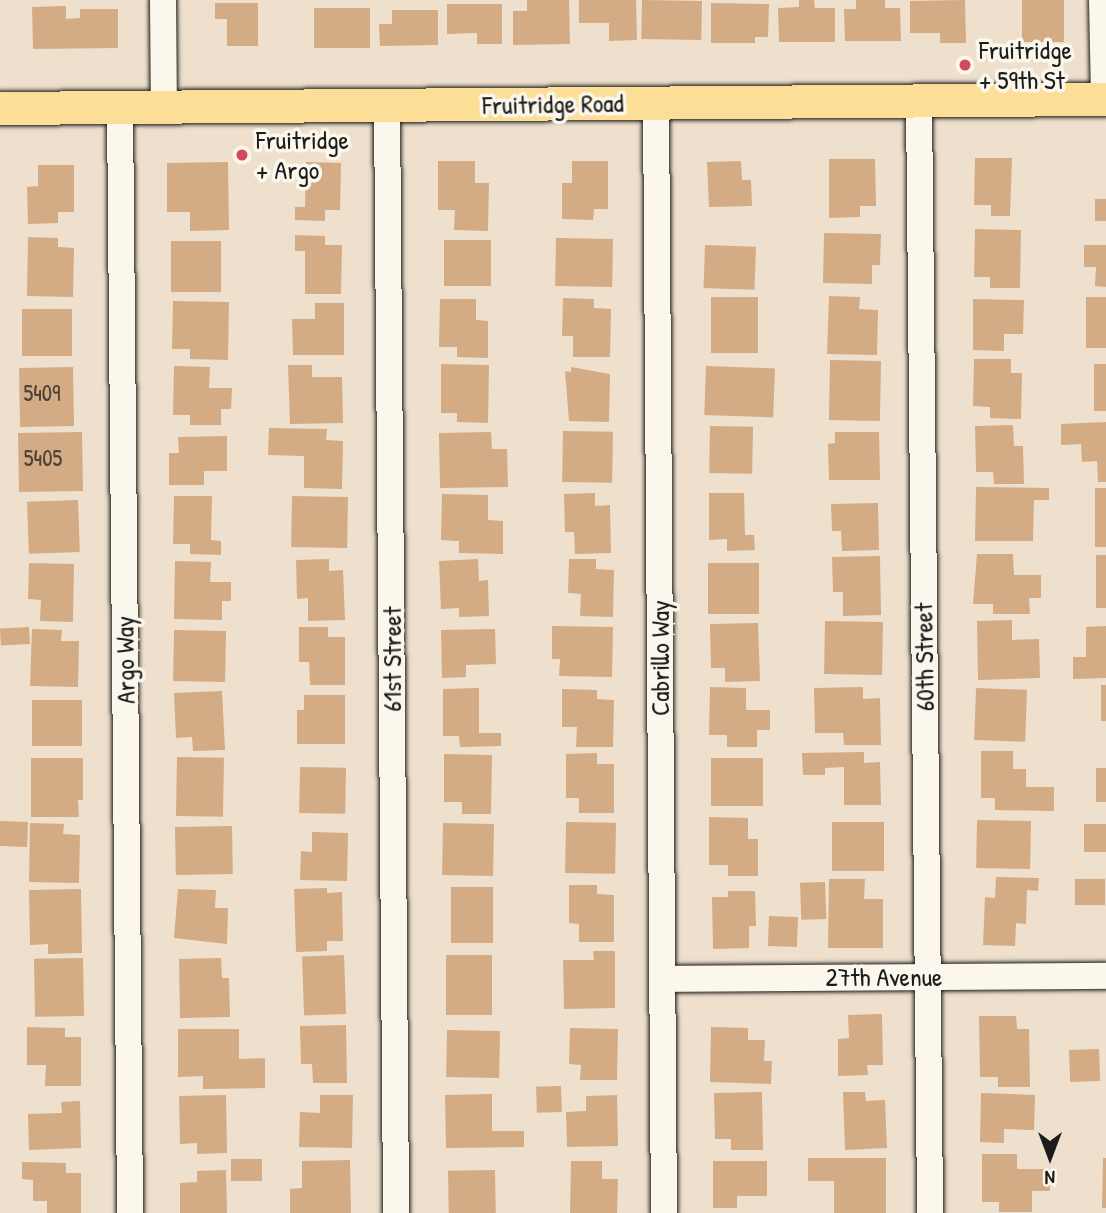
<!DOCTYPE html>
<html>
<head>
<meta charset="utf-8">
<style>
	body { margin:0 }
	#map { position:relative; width:1106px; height:1213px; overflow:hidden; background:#efe0cd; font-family:"Patrick Hand",sans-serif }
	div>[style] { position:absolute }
	.building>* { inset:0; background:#d3ab84; transform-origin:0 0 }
	.roads { filter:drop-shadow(0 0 2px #1c1c1c) drop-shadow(0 0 2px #1c1c1c) }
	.minor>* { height:26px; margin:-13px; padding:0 13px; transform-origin:13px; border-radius:13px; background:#fbf7ec }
	.major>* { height:33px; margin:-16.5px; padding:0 16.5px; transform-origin:16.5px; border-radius:16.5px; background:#fcde96 }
	.dots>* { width:19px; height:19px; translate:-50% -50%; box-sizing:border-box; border:4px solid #fbf7ec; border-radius:50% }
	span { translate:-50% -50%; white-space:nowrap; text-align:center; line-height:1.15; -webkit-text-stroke:7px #fbf7ec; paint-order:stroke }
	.number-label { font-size:23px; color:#4a4036 }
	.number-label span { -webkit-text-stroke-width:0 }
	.poi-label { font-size:26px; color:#1c1c1c }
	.left { translate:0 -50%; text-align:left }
	.street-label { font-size:26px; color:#1c1c1c }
	.north { position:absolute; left:1015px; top:1122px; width:70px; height:70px; -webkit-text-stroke:5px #fbf7ec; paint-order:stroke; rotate:180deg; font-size:19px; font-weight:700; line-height:28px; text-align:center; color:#1c1c1c }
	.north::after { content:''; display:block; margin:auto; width:24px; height:32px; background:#1c1c1c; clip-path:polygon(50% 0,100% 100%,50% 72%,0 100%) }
</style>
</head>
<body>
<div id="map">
	<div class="building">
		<div style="clip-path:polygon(527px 0,569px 0,570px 44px,513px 45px,513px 11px,527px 11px)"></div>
		<div style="clip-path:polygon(579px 0,636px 0,637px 40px,609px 41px,609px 23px,579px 23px)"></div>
		<div style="left:642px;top:0;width:60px;height:39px;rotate:1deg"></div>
		<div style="clip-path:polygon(799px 0,814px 0,815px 8px,835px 8px,835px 42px,779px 42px,778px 8px,799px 7px)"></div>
		<div style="clip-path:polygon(856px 0,885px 0,885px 8px,900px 8px,901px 41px,845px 41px,844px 9px,856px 9px)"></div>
		<div style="clip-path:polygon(965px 0,966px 43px,940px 43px,940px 33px,910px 33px,910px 1px)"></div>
		<div style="left:1022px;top:0;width:42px;height:42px"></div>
		<div style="clip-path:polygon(215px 3px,258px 3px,258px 46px,227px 46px,227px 19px,215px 19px)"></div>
		<div style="clip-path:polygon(711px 3px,769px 4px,768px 37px,755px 37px,755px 43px,711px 43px)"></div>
		<div style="clip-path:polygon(447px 4px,502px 4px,502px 44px,477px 44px,477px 33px,447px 34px)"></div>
		<div style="clip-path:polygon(66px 6px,66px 19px,80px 18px,80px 9px,118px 9px,118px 48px,33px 49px,32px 7px)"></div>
		<div style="left:314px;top:8px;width:56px;height:40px"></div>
		<div style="clip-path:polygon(392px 10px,438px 10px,438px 45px,380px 46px,379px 24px,392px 24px)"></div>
		<div style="clip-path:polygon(975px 158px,1012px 158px,1010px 216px,991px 216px,991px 205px,974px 205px)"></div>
		<div style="clip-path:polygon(829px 159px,875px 159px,876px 206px,860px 206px,860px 217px,829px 218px)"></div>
		<div style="clip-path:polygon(438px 161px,475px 161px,475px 183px,489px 183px,488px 231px,454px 230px,455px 210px,438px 210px)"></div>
		<div style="clip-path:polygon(572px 161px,608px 161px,608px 209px,594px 209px,593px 220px,562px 219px,562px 183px,572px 183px)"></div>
		<div style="clip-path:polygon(741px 161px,742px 180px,751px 180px,752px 206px,709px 207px,707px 162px)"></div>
		<div style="clip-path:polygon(228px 162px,229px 230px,190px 231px,190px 212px,167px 212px,167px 163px)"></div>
		<div style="clip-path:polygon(306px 162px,341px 163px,340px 210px,325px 210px,325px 221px,295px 220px,295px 207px,305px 207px)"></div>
		<div style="clip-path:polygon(38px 165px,74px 165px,74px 212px,58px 212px,58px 223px,28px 224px,27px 187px,38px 186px)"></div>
		<div style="left:1106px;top:199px;width:22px;height:11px;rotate:90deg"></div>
		<div style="clip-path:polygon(975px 229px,1021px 230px,1020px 288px,990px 288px,990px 277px,974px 277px)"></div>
		<div style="clip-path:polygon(824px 233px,881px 234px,880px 265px,872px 265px,872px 284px,823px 283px)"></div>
		<div style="clip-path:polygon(295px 235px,325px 236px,325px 245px,342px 245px,341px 294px,305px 294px,305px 251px,295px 251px)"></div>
		<div style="clip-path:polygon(28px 237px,58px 238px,58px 247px,74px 248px,73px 297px,27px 296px)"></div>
		<div style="left:556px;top:238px;width:57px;height:48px;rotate:1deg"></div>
		<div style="left:444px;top:240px;width:47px;height:46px"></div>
		<div style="left:171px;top:241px;width:50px;height:51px"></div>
		<div style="left:705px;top:245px;width:51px;height:43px;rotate:2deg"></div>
		<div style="clip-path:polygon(1084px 245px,1106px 245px,1106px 287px,1095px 286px,1096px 267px,1084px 267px)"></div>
		<div style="clip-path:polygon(829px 296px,860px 297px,859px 309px,878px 310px,877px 355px,827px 354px)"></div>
		<div style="left:711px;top:297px;width:47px;height:56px"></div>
		<div style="left:1086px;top:297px;width:20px;height:51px"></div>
		<div style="clip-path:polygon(563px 298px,594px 299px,594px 308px,611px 309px,610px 357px,573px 357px,573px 336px,562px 336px)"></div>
		<div style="clip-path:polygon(440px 299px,476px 299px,476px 320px,488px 321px,488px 358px,457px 357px,457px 347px,439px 347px)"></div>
		<div style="clip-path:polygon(973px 299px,1024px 300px,1023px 334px,1004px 334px,1004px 351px,973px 350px)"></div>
		<div style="clip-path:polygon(173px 301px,229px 302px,228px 360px,190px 359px,190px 349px,172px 349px)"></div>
		<div style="clip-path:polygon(315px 303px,344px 303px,344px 355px,293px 355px,292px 319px,315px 319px)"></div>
		<div style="left:72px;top:309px;width:47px;height:50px;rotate:90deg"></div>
		<div style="clip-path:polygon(974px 359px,1011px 359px,1011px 373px,1022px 373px,1021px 419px,990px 418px,990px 407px,973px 406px)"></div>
		<div style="left:830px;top:360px;width:51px;height:60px;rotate:1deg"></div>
		<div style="clip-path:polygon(441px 364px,489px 365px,488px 423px,457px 422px,457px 413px,441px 413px)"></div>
		<div style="left:1094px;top:364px;width:12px;height:47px"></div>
		<div style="clip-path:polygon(288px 365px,312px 365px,312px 377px,342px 377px,343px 423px,290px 424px)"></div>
		<div style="clip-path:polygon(174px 366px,210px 367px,209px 388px,232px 388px,231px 409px,221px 409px,221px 425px,190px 425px,190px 415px,173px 415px)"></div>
		<div style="left:706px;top:366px;width:69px;height:49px;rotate:2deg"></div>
		<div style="left:73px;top:367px;width:59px;height:54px;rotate:89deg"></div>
		<div style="clip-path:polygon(571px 367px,610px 374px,609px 422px,569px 421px,565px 371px,571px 372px)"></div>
		<div style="clip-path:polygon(1106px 422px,1106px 482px,1098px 482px,1097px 461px,1082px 462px,1081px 444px,1061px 445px,1061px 424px)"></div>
		<div style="clip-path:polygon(1013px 425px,1014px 446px,1023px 446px,1024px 484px,994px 484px,993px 472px,976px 472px,975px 426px)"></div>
		<div style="left:710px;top:426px;width:43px;height:47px;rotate:1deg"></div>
		<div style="clip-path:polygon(269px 428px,327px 429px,326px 440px,343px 441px,342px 489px,304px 488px,304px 456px,268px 455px)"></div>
		<div style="left:563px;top:431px;width:50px;height:51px;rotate:1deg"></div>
		<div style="left:82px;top:432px;width:59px;height:64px;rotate:89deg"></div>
		<div style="clip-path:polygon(491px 432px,492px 449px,507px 449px,508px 487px,440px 488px,439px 433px)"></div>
		<div style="clip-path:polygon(835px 432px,879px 432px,880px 480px,829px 480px,828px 444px,835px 443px)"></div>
		<div style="clip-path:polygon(227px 436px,227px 471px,204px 471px,204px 485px,169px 485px,169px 453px,179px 453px,178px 437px)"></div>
		<div style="clip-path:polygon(976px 487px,1049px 488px,1049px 500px,1034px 500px,1033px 541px,975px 541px)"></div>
		<div style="left:1095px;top:488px;width:11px;height:59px"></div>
		<div style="clip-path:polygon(595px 493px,595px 506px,610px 505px,611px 553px,575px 554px,574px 532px,565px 532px,564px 494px)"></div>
		<div style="clip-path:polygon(709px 493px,744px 493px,745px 535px,754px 535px,755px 550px,727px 551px,727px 539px,709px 540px)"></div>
		<div style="clip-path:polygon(442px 494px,488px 495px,488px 520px,503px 521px,503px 554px,459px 553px,459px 541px,441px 540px)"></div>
		<div style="clip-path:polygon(174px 496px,212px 496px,211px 540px,221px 541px,221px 555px,190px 554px,190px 544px,173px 544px)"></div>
		<div style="left:292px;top:496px;width:56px;height:51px;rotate:1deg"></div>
		<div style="left:78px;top:500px;width:52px;height:51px;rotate:88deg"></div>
		<div style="clip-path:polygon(878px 503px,879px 550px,842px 551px,841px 531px,832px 531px,831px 504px)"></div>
		<div style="clip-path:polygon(977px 554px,1013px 554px,1014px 575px,1041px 575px,1041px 598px,1029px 598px,1030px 614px,993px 614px,993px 604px,973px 604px)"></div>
		<div style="left:1096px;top:555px;width:10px;height:53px"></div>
		<div style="clip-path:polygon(880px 556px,881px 615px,843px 616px,843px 592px,833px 592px,832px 557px)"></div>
		<div style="clip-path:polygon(329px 559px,329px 571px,343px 570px,345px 620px,308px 621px,308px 598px,297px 599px,296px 560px)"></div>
		<div style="clip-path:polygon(478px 559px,479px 581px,488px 580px,489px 616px,459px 617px,459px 608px,441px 609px,439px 561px)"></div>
		<div style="clip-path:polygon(569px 559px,596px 559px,596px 569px,614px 570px,613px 617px,580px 616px,581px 594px,568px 593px)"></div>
		<div style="clip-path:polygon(175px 561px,211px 562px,210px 582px,231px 582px,231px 601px,222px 601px,222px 620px,174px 619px)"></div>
		<div style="clip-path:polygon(29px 563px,74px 564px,73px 622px,40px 621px,41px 600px,28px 599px)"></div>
		<div style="left:708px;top:563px;width:51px;height:51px"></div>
		<div style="clip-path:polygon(1012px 620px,1012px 640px,1039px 639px,1040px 678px,978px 680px,977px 621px)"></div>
		<div style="left:825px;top:621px;width:58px;height:53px;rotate:1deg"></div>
		<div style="clip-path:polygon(758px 623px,760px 681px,725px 682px,725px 668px,711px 668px,710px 624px)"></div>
		<div style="clip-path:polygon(552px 626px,613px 627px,612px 677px,559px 676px,560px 659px,552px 659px)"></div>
		<div style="clip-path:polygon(1106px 626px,1106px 678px,1073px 679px,1073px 657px,1086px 657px,1086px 627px)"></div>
		<div style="left:29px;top:627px;width:17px;height:29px;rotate:87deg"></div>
		<div style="clip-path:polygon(299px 627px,328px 627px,328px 637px,345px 637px,345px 685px,310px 685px,309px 662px,299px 662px)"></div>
		<div style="clip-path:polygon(32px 629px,62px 630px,61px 641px,79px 641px,78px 687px,30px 686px)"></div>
		<div style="clip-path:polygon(495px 629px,496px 664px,466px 665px,466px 677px,442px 678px,441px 630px)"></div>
		<div style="left:174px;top:630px;width:52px;height:51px;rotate:1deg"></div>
		<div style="left:1101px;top:685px;width:5px;height:36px"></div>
		<div style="clip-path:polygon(710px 687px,746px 688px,746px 710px,770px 710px,770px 730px,757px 730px,757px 747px,727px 747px,727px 735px,709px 735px)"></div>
		<div style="clip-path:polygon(863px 687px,863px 699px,880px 698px,881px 745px,844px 745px,843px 733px,815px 733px,814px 688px)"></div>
		<div style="clip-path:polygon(479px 688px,479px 733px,501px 733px,501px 746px,460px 747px,459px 736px,443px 736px,443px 689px)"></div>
		<div style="left:976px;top:688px;width:51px;height:52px;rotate:2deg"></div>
		<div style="clip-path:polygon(562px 689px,597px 690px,597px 699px,614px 700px,613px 747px,576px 747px,577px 727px,562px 727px)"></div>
		<div style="clip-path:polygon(222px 691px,225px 750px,193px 751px,192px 737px,176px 738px,174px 693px)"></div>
		<div style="clip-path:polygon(304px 695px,345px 695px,345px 744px,297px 744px,297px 710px,304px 710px)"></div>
		<div style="left:32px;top:700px;width:50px;height:46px"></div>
		<div style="clip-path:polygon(981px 751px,1013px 751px,1013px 769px,1026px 769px,1026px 787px,1054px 787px,1054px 811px,995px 810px,995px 798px,981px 798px)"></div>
		<div style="clip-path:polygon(864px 752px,864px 763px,880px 762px,881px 805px,844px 805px,844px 767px,825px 768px,825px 775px,803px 775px,802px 753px)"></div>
		<div style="clip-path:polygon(597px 753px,597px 764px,614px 764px,614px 813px,579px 813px,579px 798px,566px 798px,566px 754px)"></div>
		<div style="clip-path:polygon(444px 754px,492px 755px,491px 814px,462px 814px,462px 802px,444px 802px)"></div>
		<div style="left:177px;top:757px;width:47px;height:59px;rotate:1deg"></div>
		<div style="clip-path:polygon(31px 758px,83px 758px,83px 800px,78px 800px,79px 817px,31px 817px)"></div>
		<div style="left:711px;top:758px;width:52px;height:48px"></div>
		<div style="left:300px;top:767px;width:46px;height:46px;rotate:1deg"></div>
		<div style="left:1096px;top:768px;width:10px;height:34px"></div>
		<div style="clip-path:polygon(709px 817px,748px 818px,748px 839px,758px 839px,758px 876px,728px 876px,728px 865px,709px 865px)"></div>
		<div style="left:977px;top:820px;width:54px;height:48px;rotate:1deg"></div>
		<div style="left:0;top:821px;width:28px;height:25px;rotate:2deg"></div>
		<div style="left:566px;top:822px;width:50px;height:51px;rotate:1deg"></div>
		<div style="left:832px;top:822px;width:52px;height:49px"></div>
		<div style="clip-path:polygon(30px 823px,64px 824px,63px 834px,80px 835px,79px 883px,29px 882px)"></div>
		<div style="left:443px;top:823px;width:51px;height:52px;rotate:1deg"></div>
		<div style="left:1084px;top:824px;width:22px;height:28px"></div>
		<div style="left:232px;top:826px;width:48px;height:57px;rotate:89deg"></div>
		<div style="clip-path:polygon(312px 832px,348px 833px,347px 881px,300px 880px,301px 851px,312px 852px)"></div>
		<div style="clip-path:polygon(996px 877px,1039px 878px,1038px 891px,1027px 890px,1026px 924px,1016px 923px,1015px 946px,983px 945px,985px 897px,995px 898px)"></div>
		<div style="clip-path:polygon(829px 879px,865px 879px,864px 899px,883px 899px,883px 948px,828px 948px)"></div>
		<div style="left:1075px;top:879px;width:30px;height:26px"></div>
		<div style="left:825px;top:882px;width:37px;height:25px;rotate:88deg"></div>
		<div style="clip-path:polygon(569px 885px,597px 885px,597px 894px,614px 895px,614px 942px,579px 942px,579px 924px,569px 923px)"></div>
		<div style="left:493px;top:887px;width:56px;height:42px;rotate:90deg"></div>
		<div style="clip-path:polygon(327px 888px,327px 893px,342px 892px,343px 941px,327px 941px,327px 951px,296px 952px,294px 889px)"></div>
		<div style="clip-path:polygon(81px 889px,82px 953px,48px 954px,48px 944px,30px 945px,29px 890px)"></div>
		<div style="clip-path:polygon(178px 889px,216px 890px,215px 908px,228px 908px,227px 944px,174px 938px)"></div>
		<div style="clip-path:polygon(728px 891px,755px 891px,756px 926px,749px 926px,749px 948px,713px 949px,712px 897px,728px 897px)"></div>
		<div style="left:769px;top:916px;width:29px;height:30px;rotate:2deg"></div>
		<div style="clip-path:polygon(593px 951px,615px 951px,615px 1008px,564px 1009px,563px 960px,594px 960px)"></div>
		<div style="left:344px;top:955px;width:59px;height:42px;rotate:88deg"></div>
		<div style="left:446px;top:955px;width:46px;height:60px"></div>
		<div style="left:83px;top:958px;width:58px;height:49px;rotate:89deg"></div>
		<div style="clip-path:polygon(221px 958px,222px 978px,229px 978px,230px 1017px,180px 1018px,179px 959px)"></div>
		<div style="clip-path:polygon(882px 1014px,883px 1065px,867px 1065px,868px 1075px,838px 1076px,838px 1039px,849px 1038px,848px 1015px)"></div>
		<div style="clip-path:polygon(979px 1016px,1016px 1016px,1017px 1029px,1029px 1029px,1030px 1087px,998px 1087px,998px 1077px,980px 1077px)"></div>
		<div style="clip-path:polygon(346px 1025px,347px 1083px,313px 1083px,312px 1064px,301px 1064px,300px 1026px)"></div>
		<div style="clip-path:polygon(27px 1027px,65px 1028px,65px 1037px,81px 1037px,81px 1086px,45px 1086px,46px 1065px,27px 1065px)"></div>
		<div style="clip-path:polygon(711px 1027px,748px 1028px,748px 1040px,765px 1040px,764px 1061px,772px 1061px,771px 1084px,710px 1082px)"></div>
		<div style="clip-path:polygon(570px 1028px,618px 1029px,617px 1080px,580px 1080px,581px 1065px,569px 1064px)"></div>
		<div style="clip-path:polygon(178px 1029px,239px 1029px,239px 1059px,265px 1058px,265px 1088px,203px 1089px,203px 1076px,178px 1077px)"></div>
		<div style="left:447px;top:1030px;width:53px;height:47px;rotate:1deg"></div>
		<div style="left:1099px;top:1049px;width:32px;height:30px;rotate:88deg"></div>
		<div style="left:561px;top:1086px;width:26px;height:25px;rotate:88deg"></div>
		<div style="clip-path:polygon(762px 1092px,763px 1150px,731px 1150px,731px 1139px,715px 1139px,714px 1093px)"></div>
		<div style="clip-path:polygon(843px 1092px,865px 1092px,866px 1101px,885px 1100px,887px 1148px,845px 1150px)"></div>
		<div style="clip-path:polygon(981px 1093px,1035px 1095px,1034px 1130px,1004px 1129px,1004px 1143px,980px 1142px)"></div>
		<div style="clip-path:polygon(492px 1094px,492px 1131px,524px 1131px,524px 1147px,446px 1148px,445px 1095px)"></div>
		<div style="clip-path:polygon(226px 1095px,227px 1153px,197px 1154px,197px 1143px,180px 1144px,179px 1096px)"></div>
		<div style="clip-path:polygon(320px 1095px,353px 1095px,352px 1148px,299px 1147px,300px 1112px,320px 1113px)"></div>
		<div style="clip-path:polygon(617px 1095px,618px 1146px,567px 1147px,566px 1112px,586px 1111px,586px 1096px)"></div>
		<div style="clip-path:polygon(80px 1101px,81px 1148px,29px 1150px,28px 1114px,62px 1113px,61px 1102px)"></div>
		<div style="clip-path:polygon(982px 1154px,1017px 1154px,1017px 1169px,1050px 1169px,1050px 1191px,1032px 1191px,1032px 1212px,999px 1212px,999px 1202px,982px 1202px)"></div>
		<div style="clip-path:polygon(808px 1158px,886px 1158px,886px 1213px,834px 1213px,834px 1181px,808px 1181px)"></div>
		<div style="clip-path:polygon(1103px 1158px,1106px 1158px,1106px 1208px,1102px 1208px)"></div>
		<div style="left:231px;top:1159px;width:31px;height:22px"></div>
		<div style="clip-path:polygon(350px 1160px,351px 1213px,290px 1213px,290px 1189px,302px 1188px,302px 1161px)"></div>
		<div style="clip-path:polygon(571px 1161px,602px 1161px,602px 1179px,618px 1179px,617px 1213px,570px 1213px)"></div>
		<div style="clip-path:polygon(713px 1161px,767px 1161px,767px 1196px,737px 1196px,737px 1208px,713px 1208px)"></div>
		<div style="clip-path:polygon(22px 1162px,66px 1163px,66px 1173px,81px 1173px,81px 1213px,47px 1213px,47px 1201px,33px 1201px,33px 1180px,22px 1179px)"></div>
		<div style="clip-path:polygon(226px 1170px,227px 1213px,180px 1213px,180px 1183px,197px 1182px,197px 1171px)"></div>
		<div style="left:495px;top:1170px;width:43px;height:47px;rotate:89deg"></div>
	</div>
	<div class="roads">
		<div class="minor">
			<div style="left:163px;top:0;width:107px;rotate:89.5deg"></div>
			<div style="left:1102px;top:0;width:99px;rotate:88.8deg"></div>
			<div style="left:919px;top:100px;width:1113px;rotate:89.43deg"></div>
			<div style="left:656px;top:103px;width:1110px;rotate:89.59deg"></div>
			<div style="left:387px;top:105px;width:1108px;rotate:89.53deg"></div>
			<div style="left:120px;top:107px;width:1106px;rotate:89.48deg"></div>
			<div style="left:662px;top:979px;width:444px;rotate:-0.4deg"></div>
		</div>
		<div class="major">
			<div style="left:0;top:108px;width:1106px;rotate:-0.47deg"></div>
		</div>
	</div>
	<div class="dots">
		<div style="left:965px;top:65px;background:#d1495b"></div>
		<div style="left:242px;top:155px;background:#d1495b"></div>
	</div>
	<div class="number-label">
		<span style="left:42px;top:393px">5409</span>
		<span style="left:43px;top:458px">5405</span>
	</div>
	<div class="poi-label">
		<span class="left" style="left:979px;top:65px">Fruitridge<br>+ 59th St</span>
		<span class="left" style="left:256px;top:155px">Fruitridge<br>+ Argo</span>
	</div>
	<div class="street-label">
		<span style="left:553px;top:104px;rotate:-1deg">Fruitridge Road</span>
		<span style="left:924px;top:657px;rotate:-91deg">60th Street</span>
		<span style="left:660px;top:658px;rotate:-90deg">Cabrillo Way</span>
		<span style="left:392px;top:659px;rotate:-90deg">61st Street</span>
		<span style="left:125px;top:660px;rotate:-91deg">Argo Way</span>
		<span style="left:884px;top:977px">27th Avenue</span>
	</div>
	<div class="north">N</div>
</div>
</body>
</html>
